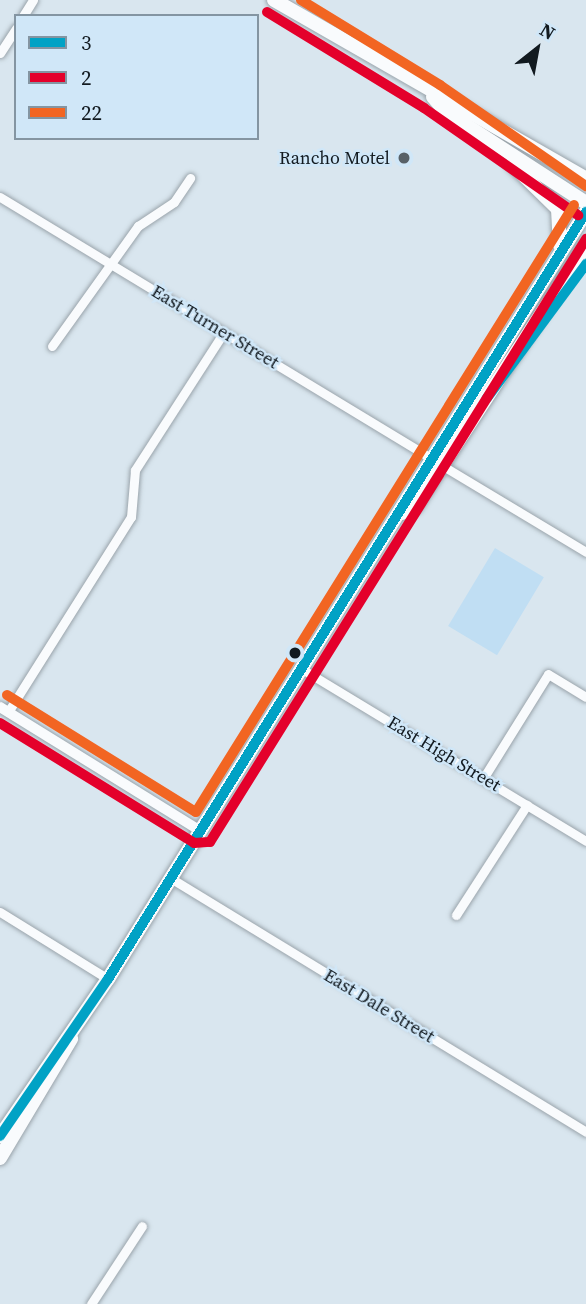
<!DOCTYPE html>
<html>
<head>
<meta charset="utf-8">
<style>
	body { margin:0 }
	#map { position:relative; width:586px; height:1304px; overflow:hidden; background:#d9e6ef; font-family:"Source Serif 4",serif }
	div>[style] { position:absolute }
	.green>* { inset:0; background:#c0def3; transform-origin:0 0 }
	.roads { filter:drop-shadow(0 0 2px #9aa4ab) drop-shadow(0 0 2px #9aa4ab) }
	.minor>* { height:9px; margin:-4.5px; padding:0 4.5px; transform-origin:4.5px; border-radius:4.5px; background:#f9fbfd }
	.tertiary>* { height:10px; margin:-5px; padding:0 5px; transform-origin:5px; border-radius:5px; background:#f9fbfd }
	.primary>* { height:14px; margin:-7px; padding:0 7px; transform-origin:7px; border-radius:7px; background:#f9fbfd }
	.bus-1>* { height:10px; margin:-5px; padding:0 5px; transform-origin:5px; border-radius:5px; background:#01a2c5 }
	.bus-2>* { height:10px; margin:-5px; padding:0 5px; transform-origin:5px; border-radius:5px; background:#e4002b }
	.bus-3>* { height:10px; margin:-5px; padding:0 5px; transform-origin:5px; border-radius:5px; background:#f26522 }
	.dots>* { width:19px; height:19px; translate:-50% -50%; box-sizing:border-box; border:4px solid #d0e7f8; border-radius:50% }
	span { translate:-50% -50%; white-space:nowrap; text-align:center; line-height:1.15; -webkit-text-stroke:5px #d0e7f8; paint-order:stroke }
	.poi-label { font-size:18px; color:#121a20 }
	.right { translate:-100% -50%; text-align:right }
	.street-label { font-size:18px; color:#121a20 }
	.legend { position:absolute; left:14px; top:14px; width:245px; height:126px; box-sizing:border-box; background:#d0e7f8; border:2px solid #8495a2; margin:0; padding:9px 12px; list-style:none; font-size:21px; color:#121a20 }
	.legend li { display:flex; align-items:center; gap:14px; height:35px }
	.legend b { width:35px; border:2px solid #8495a2 }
	.north { position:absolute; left:502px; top:14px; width:70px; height:70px; -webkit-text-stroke:5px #d0e7f8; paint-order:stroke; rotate:31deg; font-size:19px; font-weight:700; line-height:28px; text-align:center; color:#121a20 }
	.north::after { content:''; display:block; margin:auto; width:24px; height:32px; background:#121a20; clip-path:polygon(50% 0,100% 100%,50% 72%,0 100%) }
</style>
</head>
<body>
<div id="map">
	<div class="green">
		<div style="left:495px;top:548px;width:57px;height:91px;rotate:31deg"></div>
	</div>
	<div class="roads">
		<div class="minor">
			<div style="left:23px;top:16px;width:19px;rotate:-58deg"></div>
			<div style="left:0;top:53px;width:30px;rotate:-57deg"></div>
			<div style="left:0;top:197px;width:502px;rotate:31.22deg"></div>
			<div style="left:52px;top:346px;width:148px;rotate:-54.4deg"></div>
			<div style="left:138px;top:226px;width:43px;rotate:-33.7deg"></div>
			<div style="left:174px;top:202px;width:29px;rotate:-56deg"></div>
			<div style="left:443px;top:466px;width:167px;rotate:31deg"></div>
			<div style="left:302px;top:669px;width:332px;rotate:31.2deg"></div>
			<div style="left:8px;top:712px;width:231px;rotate:-57.8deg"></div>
			<div style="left:131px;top:517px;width:47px;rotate:-85.1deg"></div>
			<div style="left:135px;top:470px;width:164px;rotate:-57.2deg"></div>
			<div style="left:484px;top:777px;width:121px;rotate:-58.1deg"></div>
			<div style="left:548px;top:674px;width:44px;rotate:31.2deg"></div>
			<div style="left:172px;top:879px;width:485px;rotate:31.4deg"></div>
			<div style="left:0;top:912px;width:127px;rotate:31.8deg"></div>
			<div style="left:456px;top:915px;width:131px;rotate:-57.2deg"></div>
			<div style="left:91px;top:1304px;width:93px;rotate:-56.8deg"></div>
		</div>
		<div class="tertiary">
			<div style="left:0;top:707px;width:236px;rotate:31.7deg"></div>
		</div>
		<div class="primary">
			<div style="left:274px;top:0;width:360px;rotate:29.8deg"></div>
			<div style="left:433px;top:97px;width:20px;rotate:49deg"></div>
			<div style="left:446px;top:112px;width:167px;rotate:33deg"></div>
			<div style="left:512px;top:164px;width:64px;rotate:44.4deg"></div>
			<div style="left:558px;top:209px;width:36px;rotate:87deg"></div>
			<div style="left:402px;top:513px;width:14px;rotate:-25deg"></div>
			<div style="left:415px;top:507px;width:312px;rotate:-56.8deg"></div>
			<div style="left:0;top:1136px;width:191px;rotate:-55.5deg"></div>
			<div style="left:108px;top:979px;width:904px;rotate:-58.07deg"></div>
			<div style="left:0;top:1158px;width:139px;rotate:-59.2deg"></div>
		</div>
	</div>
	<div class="bus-1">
		<div style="left:487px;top:398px;width:167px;rotate:-53.5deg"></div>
		<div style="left:0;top:1136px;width:191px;rotate:-55.5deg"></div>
		<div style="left:108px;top:979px;width:904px;rotate:-58.07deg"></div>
	</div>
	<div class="bus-2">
		<div style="left:267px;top:12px;width:184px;rotate:31.4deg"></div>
		<div style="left:424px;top:108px;width:188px;rotate:34.8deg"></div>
		<div style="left:0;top:723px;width:228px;rotate:31.7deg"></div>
		<div style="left:194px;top:843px;width:16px;rotate:-4deg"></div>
		<div style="left:210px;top:842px;width:711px;rotate:-58.05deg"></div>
	</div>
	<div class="bus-3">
		<div style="left:301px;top:0;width:163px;rotate:31.4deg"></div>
		<div style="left:440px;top:85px;width:178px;rotate:34.7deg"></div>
		<div style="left:7px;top:695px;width:222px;rotate:31.8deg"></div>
		<div style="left:196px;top:812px;width:715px;rotate:-58.09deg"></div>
	</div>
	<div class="dots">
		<div style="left:404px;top:158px;background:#586168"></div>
		<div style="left:295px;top:653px;background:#121a20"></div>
	</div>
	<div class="poi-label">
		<span class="right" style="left:390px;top:158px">Rancho Motel</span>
	</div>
	<div class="street-label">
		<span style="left:215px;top:327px;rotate:31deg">East Turner Street</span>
		<span style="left:444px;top:754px;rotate:31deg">East High Street</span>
		<span style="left:379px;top:1006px;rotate:31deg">East Dale Street</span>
	</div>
	<ul class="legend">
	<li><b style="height:9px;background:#01a2c5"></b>3</li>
	<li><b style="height:9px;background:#e4002b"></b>2</li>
	<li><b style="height:9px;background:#f26522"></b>22</li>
	</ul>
	<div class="north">N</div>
</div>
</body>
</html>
